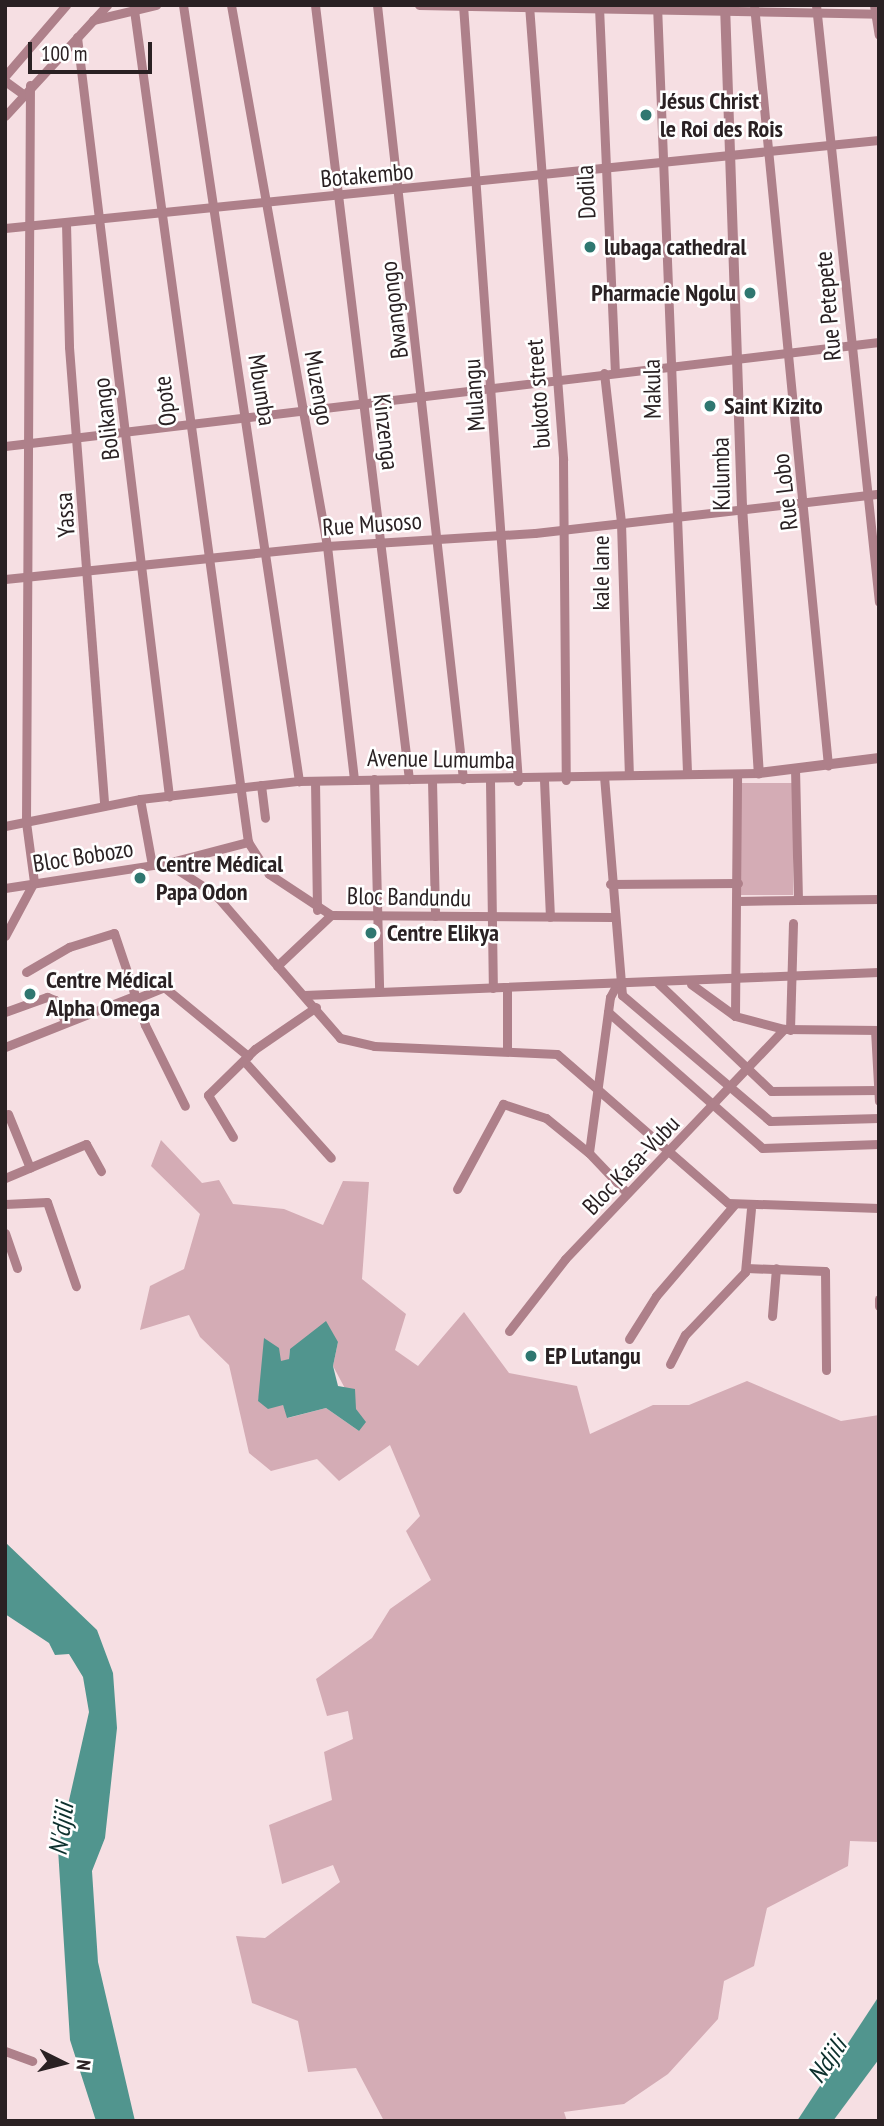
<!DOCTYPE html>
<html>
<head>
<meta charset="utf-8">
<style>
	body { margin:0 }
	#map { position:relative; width:884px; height:2126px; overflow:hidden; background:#f6dfe3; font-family:"PT Sans Narrow",sans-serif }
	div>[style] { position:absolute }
	.green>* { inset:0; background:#d4acb5; transform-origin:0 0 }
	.water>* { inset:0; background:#51958e }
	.minor>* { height:9px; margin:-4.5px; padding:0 4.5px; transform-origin:4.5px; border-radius:4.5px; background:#ae808a }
	.tertiary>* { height:10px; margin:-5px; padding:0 5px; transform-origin:5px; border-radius:5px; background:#ae808a }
	.dots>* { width:19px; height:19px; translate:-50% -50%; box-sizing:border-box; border:4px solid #fff; border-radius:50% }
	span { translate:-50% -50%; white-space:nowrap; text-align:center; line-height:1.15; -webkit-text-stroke:5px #fff; paint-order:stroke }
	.poi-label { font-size:24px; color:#2a2123; font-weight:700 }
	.left { translate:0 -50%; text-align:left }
	.right { translate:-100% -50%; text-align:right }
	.street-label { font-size:24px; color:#2a2123 }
	.water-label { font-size:26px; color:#0d302d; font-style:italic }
	.frame { position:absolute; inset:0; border:7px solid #2a2123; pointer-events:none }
	.north { position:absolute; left:28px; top:2028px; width:70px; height:70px; -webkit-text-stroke:5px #fff; paint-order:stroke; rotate:96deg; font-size:19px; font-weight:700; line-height:28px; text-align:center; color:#2a2123 }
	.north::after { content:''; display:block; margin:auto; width:24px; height:32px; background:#2a2123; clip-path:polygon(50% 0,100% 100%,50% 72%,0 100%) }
	.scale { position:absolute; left:28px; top:42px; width:124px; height:32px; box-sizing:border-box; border:4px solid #2a2123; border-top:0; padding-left:9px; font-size:21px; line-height:24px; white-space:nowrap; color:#2a2123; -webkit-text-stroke:5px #fff; paint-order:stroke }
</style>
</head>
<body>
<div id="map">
	<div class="green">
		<div style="left:741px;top:783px;width:52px;height:112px"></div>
		<div style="clip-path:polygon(evenodd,161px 1140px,202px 1183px,219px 1180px,233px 1204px,284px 1209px,323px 1225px,343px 1181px,369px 1182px,362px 1279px,406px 1314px,395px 1350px,418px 1366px,464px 1312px,509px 1373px,577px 1386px,590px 1434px,653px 1405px,689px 1405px,747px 1381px,841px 1421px,879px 1415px,879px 1842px,850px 1841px,848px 1866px,767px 1908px,754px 1966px,724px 1981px,718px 2019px,668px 2074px,624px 2104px,564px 2112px,567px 2121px,384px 2121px,356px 2068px,308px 2072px,298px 2021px,252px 2003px,236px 1936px,265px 1938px,340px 1882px,333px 1865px,282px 1884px,269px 1825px,332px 1800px,324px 1752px,353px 1739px,348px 1711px,327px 1716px,316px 1679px,372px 1638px,390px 1609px,431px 1580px,406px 1531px,420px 1516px,390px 1445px,339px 1481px,317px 1459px,271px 1471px,249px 1453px,229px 1365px,200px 1337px,189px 1315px,140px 1330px,150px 1286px,184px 1269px,200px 1214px,151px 1166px,161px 1140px,338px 1342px,333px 1366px,356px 1409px,359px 1431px,326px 1408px,288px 1418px,283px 1405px,258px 1401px,263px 1377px,289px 1359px,290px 1349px,338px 1342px)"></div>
	</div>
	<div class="water">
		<div style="clip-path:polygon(326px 1321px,338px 1342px,333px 1366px,338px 1386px,355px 1389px,356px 1409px,366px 1422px,359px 1431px,326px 1408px,287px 1418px,283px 1405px,268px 1409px,258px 1401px,264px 1338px,279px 1348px,281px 1361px,289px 1359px,290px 1349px)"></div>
		<div style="clip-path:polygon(5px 1542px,97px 1630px,113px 1673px,117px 1728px,105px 1838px,92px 1871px,98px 1962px,135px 2121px,96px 2121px,70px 2040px,58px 1849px,89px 1712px,83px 1677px,69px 1654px,55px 1655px,49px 1643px,5px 1614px)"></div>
		<div style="clip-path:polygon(879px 1996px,879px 2059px,833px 2121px,797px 2121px)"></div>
	</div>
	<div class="minor">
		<div style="left:183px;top:5px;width:785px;rotate:81.5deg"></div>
		<div style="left:231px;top:5px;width:549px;rotate:79.94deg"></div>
		<div style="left:327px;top:546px;width:235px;rotate:83.4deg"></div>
		<div style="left:315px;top:5px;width:780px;rotate:83.08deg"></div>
		<div style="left:377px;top:5px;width:779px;rotate:83.66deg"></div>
		<div style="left:419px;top:5px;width:460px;rotate:1.1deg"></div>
		<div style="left:463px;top:5px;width:778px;rotate:85.95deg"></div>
		<div style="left:529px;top:5px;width:456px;rotate:85.7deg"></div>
		<div style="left:563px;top:460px;width:320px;rotate:89.5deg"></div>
		<div style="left:657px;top:5px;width:768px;rotate:87.76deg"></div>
		<div style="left:754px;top:5px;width:764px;rotate:84.44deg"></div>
		<div style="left:816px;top:5px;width:600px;rotate:83.98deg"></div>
		<div style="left:874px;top:5px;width:30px;rotate:81deg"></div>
		<div style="left:599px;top:7px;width:364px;rotate:87.5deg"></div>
		<div style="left:134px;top:10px;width:840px;rotate:82.2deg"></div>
		<div style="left:248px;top:842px;width:38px;rotate:57deg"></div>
		<div style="left:269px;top:874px;width:74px;rotate:33.5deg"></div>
		<div style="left:331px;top:915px;width:281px;rotate:0.4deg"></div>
		<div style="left:93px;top:20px;width:65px;rotate:-13.4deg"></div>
		<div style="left:77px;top:37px;width:765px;rotate:83.09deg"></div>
		<div style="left:5px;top:76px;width:94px;rotate:-49.3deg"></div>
		<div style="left:5px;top:81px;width:22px;rotate:36deg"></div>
		<div style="left:5px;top:116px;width:151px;rotate:-47.4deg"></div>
		<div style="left:66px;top:223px;width:124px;rotate:88.6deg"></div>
		<div style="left:69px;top:347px;width:460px;rotate:85.6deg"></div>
		<div style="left:5px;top:228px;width:878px;rotate:-5.75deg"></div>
		<div style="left:604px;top:373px;width:151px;rotate:83.5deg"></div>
		<div style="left:621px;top:523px;width:252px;rotate:88.2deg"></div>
		<div style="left:5px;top:446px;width:880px;rotate:-6.79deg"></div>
		<div style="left:5px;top:579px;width:324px;rotate:-5.9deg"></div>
		<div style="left:327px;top:546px;width:208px;rotate:-3.6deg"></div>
		<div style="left:535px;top:533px;width:346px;rotate:-6.5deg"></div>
		<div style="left:604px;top:776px;width:220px;rotate:85.3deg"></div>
		<div style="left:622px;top:995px;width:194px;rotate:40.4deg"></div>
		<div style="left:770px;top:1121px;width:109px;rotate:-1.6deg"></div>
		<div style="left:374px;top:779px;width:212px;rotate:88.6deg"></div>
		<div style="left:432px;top:780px;width:136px;rotate:88.7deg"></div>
		<div style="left:544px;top:780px;width:137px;rotate:87.5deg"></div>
		<div style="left:315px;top:781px;width:129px;rotate:89.1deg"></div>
		<div style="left:490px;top:781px;width:207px;rotate:89.2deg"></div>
		<div style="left:261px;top:785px;width:33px;rotate:83deg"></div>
		<div style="left:140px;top:799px;width:67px;rotate:79.7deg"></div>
		<div style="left:5px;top:826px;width:138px;rotate:-11.3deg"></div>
		<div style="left:140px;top:799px;width:160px;rotate:-6.5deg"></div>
		<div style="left:299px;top:781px;width:460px;rotate:-1deg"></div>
		<div style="left:167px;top:863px;width:56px;rotate:32.6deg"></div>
		<div style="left:214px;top:893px;width:192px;rotate:49deg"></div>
		<div style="left:340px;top:1038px;width:35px;rotate:13deg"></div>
		<div style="left:374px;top:1046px;width:183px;rotate:2.5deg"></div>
		<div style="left:557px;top:1054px;width:227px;rotate:41.1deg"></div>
		<div style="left:728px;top:1203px;width:151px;rotate:1.9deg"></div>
		<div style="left:610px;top:884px;width:128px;rotate:-0.4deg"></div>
		<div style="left:5px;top:888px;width:164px;rotate:-8.8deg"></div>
		<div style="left:167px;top:863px;width:84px;rotate:-14.5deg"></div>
		<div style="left:798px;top:900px;width:81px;rotate:-0.7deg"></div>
		<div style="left:738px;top:901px;width:60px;rotate:-1deg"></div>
		<div style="left:798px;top:900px;width:130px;rotate:-91.3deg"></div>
		<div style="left:5px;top:936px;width:61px;rotate:-61.8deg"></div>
		<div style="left:34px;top:882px;width:61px;rotate:-97.6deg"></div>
		<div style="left:26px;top:822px;width:737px;rotate:-89.69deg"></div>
		<div style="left:277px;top:966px;width:74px;rotate:-43.4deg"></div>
		<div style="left:26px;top:972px;width:50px;rotate:-30.2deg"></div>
		<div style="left:69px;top:947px;width:47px;rotate:-17.3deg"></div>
		<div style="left:114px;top:933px;width:97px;rotate:71.4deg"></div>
		<div style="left:145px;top:1025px;width:90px;rotate:63.7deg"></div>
		<div style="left:656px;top:981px;width:159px;rotate:43.7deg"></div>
		<div style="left:771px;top:1091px;width:107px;rotate:-0.5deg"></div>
		<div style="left:617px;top:984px;width:15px;rotate:118deg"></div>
		<div style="left:610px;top:997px;width:157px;rotate:97.7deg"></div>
		<div style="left:589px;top:1153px;width:54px;rotate:46.5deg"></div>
		<div style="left:691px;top:984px;width:54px;rotate:36deg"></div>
		<div style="left:735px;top:1016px;width:51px;rotate:14.9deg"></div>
		<div style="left:784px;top:1029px;width:95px;rotate:0.6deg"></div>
		<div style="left:507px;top:987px;width:62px;rotate:90deg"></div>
		<div style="left:304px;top:995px;width:575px;rotate:-2.29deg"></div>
		<div style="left:135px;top:999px;width:31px;rotate:-22deg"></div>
		<div style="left:164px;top:987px;width:109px;rotate:39.4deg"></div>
		<div style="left:5px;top:1012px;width:45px;rotate:-19.7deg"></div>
		<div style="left:47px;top:997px;width:9px;rotate:21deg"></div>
		<div style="left:55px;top:1000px;width:23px;rotate:65deg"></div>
		<div style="left:608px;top:1012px;width:205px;rotate:41.4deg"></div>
		<div style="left:762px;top:1148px;width:117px;rotate:-2deg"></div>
		<div style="left:735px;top:1016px;width:241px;rotate:-89.5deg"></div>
		<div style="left:790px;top:1030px;width:107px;rotate:-88.4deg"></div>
		<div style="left:875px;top:1030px;width:71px;rotate:86.8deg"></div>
		<div style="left:5px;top:1047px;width:139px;rotate:-21.6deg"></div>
		<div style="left:244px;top:1061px;width:130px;rotate:48.1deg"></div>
		<div style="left:8px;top:1114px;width:58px;rotate:67.8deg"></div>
		<div style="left:233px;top:1137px;width:49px;rotate:-120.8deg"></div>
		<div style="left:208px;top:1095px;width:66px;rotate:-44.4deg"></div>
		<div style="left:255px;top:1049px;width:74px;rotate:-34.5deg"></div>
		<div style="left:5px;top:1178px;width:88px;rotate:-22.8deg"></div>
		<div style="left:86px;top:1144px;width:31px;rotate:61deg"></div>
		<div style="left:457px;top:1189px;width:97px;rotate:-61.6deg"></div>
		<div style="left:503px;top:1104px;width:45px;rotate:18deg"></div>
		<div style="left:546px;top:1118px;width:55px;rotate:39.1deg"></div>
		<div style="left:5px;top:1204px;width:42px;rotate:-2.7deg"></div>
		<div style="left:47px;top:1202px;width:89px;rotate:71deg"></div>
		<div style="left:5px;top:1233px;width:37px;rotate:71deg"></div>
		<div style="left:746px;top:1268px;width:79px;rotate:2.2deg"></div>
		<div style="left:825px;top:1271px;width:99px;rotate:89.4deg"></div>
		<div style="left:879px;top:1306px;width:7px;rotate:-90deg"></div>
		<div style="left:772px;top:1316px;width:48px;rotate:-85.2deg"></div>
		<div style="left:509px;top:1331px;width:91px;rotate:-52.1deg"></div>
		<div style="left:565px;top:1259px;width:318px;rotate:-46.4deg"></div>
		<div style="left:629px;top:1339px;width:51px;rotate:-57.9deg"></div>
		<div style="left:656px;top:1296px;width:120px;rotate:-49.4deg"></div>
		<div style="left:670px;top:1364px;width:33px;rotate:-63deg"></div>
		<div style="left:685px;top:1335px;width:87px;rotate:-46.4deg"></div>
		<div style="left:745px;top:1272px;width:63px;rotate:-84.6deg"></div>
		<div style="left:5px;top:2051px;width:29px;rotate:20deg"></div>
	</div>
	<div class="tertiary">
		<div style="left:725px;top:5px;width:501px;rotate:88.06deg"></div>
		<div style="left:742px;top:506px;width:268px;rotate:86.4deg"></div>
		<div style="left:759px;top:773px;width:121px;rotate:-7.1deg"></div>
	</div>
	<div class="dots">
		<div style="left:646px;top:115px;background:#2f7770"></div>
		<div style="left:590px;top:247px;background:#2f7770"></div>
		<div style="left:750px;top:293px;background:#2f7770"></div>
		<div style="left:710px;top:406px;background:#2f7770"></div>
		<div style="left:140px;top:878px;background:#2f7770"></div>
		<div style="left:371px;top:933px;background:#2f7770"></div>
		<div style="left:30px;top:994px;background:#2f7770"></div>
		<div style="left:531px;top:1356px;background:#2f7770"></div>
	</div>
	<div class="poi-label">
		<span class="left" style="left:660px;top:115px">Jésus Christ<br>le Roi des Rois</span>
		<span class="left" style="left:604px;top:247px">lubaga cathedral</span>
		<span class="right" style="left:736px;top:293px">Pharmacie Ngolu</span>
		<span class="left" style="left:724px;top:406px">Saint Kizito</span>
		<span class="left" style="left:156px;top:878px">Centre Médical<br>Papa Odon</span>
		<span class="left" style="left:387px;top:933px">Centre Elikya</span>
		<span class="left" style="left:46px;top:994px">Centre Médical<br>Alpha Omega</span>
		<span class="left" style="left:545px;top:1356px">EP Lutangu</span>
	</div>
	<div class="street-label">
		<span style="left:367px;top:175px;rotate:-5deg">Botakembo</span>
		<span style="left:586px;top:192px;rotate:-93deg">Dodila</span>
		<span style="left:828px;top:306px;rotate:-95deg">Rue Petepete</span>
		<span style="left:394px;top:310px;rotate:-97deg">Bwangongo</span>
		<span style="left:319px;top:388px;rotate:80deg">Muzengo</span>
		<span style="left:652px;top:389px;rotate:-91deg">Makula</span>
		<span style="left:262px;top:390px;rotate:81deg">Mbumba</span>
		<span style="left:538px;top:394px;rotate:-94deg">bukoto street</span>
		<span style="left:474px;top:395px;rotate:-94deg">Mulangu</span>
		<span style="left:165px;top:401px;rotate:-97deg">Opote</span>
		<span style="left:106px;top:419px;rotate:-97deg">Bolikango</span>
		<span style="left:386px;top:432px;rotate:83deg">Kinzenga</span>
		<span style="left:721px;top:474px;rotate:-91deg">Kulumba</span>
		<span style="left:785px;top:492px;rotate:-97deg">Rue Lobo</span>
		<span style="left:65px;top:515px;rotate:-94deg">Yassa</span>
		<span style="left:372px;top:524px;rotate:-4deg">Rue Musoso</span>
		<span style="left:601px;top:573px;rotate:-90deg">kale lane</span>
		<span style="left:441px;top:759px;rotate:1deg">Avenue Lumumba</span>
		<span style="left:83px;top:856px;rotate:-9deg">Bloc Bobozo</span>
		<span style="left:409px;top:897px;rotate:1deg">Bloc Bandundu</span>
		<span style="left:631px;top:1165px;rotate:-46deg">Bloc Kasa-Vubu</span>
	</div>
	<div class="water-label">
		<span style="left:61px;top:1829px;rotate:-82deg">N'djili</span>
		<span style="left:827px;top:2060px;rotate:-56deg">Ndjili</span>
	</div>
	<div class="frame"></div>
	<div class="north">N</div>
	<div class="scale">100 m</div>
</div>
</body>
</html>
